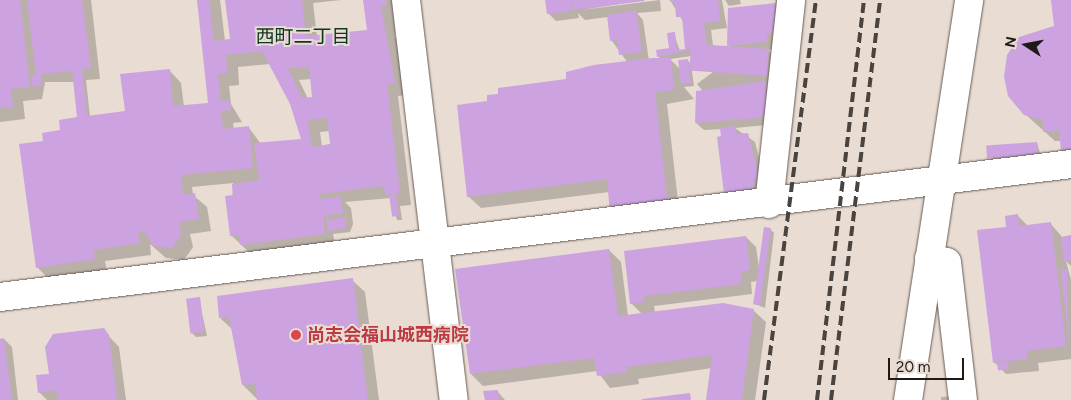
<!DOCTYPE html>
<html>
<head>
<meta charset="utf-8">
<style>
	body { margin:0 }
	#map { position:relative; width:1071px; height:400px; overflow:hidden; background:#e8dcd3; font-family:Figtree,"Noto Sans JP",sans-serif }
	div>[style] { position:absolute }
	.shadow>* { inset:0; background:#0003 }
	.building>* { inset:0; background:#cca2e1; transform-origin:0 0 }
	.roads { filter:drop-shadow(0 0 1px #665c55) drop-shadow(0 0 1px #665c55) }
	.minor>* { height:28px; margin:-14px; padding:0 14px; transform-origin:14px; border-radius:14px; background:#fff }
	.tertiary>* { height:28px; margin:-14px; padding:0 14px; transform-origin:14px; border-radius:14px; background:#fff }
	.rail>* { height:4px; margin-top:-2px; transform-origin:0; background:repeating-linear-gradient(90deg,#49443f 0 10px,transparent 0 15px) }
	.dots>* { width:14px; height:14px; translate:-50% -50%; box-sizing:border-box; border:2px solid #e8dcd3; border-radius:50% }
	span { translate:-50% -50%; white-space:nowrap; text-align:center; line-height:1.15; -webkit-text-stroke:4px #e8dcd3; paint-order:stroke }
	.health-label { font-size:18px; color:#be3a42; font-weight:700 }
	.left { translate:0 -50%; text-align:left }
	.neighbourhood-label { font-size:19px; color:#0e351f }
	.north { position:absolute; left:1001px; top:20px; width:50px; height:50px; -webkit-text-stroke:4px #e8dcd3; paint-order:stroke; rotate:281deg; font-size:14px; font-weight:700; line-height:20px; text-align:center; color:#1e1a17 }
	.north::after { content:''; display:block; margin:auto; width:18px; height:22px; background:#1e1a17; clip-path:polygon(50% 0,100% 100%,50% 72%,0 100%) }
	.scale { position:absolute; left:888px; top:358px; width:76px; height:22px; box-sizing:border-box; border:2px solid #1e1a17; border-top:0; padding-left:6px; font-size:15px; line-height:18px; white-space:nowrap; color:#1e1a17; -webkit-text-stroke:4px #e8dcd3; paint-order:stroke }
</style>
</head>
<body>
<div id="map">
	<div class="shadow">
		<div style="clip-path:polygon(evenodd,0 0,91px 0,100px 79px,86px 80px,90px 117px,126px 112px,169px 70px,181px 83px,184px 107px,210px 104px,198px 0,220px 0,225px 41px,231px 40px,238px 0,341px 0,313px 3px,317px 36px,368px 31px,365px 0,394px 0,395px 38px,400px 43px,406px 95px,398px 96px,411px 205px,400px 206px,402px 220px,397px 220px,391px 198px,345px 202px,351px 208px,353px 224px,350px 232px,333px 234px,335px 244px,252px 255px,231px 235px,233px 183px,192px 187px,193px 195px,207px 207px,211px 231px,190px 234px,193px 247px,184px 260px,166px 258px,150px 244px,151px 255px,105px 261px,107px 271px,49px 279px,37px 267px,44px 142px,80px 118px,75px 82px,45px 82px,42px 99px,23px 101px,25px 119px,0 122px,0 0,270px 64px,291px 103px,303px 141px,261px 144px,249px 128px,234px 129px,233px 123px,242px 122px,231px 104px,229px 86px,239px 85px,238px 67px,270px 64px,0 0,311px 79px,313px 98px,308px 99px,299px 80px,311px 79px,0 0,330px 131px,332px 148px,322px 147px,320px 132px,330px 131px)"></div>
		<div style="clip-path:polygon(547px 0,645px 0,581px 10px,660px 0,661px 11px,637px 13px,643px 20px,649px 61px,662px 60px,658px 56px,671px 49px,674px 34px,680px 51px,688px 49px,684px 23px,670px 0,722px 0,727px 28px,711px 30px,714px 53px,670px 59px,680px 69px,687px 60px,691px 64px,694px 86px,684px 87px,694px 99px,667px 104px,680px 219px,609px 192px,481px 208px,468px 196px,488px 103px,628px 63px,612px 41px,608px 17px,585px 20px,578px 13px,579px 18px,556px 21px,548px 13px)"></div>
		<div style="clip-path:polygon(725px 0,740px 0,741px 4px,729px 6px)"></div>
		<div style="clip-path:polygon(1052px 0,1071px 0,1071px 160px,1062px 151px,1061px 141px,1055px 141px,1025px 114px,1055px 27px)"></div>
		<div style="clip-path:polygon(776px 5px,784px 12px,774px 49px,768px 50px,776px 58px,774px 83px,766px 84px,772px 90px,777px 124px,735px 128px,755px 142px,766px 186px,761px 197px,733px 201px,722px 129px,704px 130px,696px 123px,703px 91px,697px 84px,737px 54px,729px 46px)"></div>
		<div style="clip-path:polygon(1037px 143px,1042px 159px,992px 164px,988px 160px)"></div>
		<div style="clip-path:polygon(1018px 216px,1028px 226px,1050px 223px,1063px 238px,1071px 237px,1071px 266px,1066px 261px,1071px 280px,1071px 359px,1038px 363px,1039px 371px,1006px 374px,994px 362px,1007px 228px)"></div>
		<div style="clip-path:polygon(770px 229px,774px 233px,765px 308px,755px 304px,758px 281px,751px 282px,752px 294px,654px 306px,655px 313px,753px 310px,766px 322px,755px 400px,707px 400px,712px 368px,638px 379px,639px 384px,610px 388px,597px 371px,483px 386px,471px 374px,609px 250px,621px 262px,628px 316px,642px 314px,631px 303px,626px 252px,746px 237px,756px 247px,759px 268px)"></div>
		<div style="clip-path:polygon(352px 280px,365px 292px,379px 400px,258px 400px,243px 385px,232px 329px,220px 318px)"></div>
		<div style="clip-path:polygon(199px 299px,207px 336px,196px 337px,192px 333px)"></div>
		<div style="clip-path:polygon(103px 330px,119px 347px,126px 400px,47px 400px,39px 392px,50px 375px)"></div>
		<div style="clip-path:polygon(4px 339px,12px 347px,18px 400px,0 400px,0 340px)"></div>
		<div style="clip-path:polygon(497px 391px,505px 400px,486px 400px)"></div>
		<div style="clip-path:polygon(954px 396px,958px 400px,941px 400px,941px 397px)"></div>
	</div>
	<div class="building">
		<div style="clip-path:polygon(0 0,20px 0,30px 87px,11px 89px,13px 107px,0 108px)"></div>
		<div style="clip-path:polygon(evenodd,27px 0,82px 0,91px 68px,82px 69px,87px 116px,125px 111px,120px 74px,170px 69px,173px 106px,208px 103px,197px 0,209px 0,214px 41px,230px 39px,225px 0,302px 0,306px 36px,367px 30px,363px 0,386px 0,386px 6px,381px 6px,395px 83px,387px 84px,400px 193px,385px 195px,384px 186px,319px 194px,320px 199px,341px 196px,343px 213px,323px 216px,325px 234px,240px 245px,239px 235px,230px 236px,225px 196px,233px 195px,232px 184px,259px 180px,254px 143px,301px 139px,290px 104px,262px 51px,226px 55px,227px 73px,218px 74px,221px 102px,230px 100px,231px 110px,221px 111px,223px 129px,249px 126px,253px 168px,181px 175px,183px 195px,195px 193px,199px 219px,179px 222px,181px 235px,172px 248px,153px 246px,144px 231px,138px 232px,140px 243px,94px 250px,95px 259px,36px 268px,19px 144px,43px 141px,42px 133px,60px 130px,59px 120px,77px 117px,72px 71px,41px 74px,42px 85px,33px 87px,31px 76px,36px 75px,27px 0,309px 67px,312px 97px,302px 98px,288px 68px,309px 67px,27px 0,327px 118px,330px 144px,312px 147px,308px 120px,327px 118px)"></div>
		<div style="clip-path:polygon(545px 0,571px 0,572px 11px,547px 14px)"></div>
		<div style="clip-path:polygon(572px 0,644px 0,644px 1px,573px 10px)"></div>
		<div style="clip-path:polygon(669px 0,718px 0,720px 21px,704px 23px,707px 46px,657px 57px,656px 50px,669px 48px,667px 33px,675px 32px,677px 50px,685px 49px,682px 17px,676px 17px,675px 4px)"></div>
		<div style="clip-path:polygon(1051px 0,1071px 0,1071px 150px,1061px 151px,1059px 130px,1043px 132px,1043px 120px,1024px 115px,1008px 96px,1004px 77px,1007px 55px,1019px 37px,1054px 26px)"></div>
		<div style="clip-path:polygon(776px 3px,779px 33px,767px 34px,767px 42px,727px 46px,728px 8px)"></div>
		<div style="clip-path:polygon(636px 11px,642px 52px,619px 55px,617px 40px,610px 41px,607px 15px)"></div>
		<div style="left:769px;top:49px;width:27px;height:78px;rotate:94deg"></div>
		<div style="clip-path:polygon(652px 58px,671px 58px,674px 90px,655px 92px,668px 207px,610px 213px,607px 179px,467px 197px,457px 105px,487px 101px,487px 95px,498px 94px,498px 88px,566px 79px,566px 72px,594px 65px)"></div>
		<div style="left:688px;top:59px;width:24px;height:10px;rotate:83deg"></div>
		<div style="clip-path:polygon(765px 81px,770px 117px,695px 123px,696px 91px)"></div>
		<div style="clip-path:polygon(735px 126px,736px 134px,748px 133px,759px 178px,753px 179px,754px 190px,724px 194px,717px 137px,721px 136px,720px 128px)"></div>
		<div style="left:1037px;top:142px;width:13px;height:51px;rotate:86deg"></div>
		<div style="left:396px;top:194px;width:22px;height:7px;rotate:82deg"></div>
		<div style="clip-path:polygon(1018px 214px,1019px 226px,1051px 222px,1066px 346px,1027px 351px,1028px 359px,993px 363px,977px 230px,1006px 227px,1005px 216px)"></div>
		<div style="left:345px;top:217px;width:11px;height:19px;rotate:80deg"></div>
		<div style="left:764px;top:227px;width:7px;height:78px;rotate:8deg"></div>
		<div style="clip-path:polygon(1071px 235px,1071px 260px,1064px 261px,1061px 237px)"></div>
		<div style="clip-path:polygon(746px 236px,750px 270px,741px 272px,742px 284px,644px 296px,645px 302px,630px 304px,624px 251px)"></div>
		<div style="clip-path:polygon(609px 249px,618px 316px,723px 303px,754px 309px,742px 400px,706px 400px,712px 355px,626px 367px,627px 372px,597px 376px,594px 358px,470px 374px,455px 269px)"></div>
		<div style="clip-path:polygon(1061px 270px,1067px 270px,1069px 346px)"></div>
		<div style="clip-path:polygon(353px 278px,368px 400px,257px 400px,255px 384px,242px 385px,229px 317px,219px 318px,217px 296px)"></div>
		<div style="left:200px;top:297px;width:35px;height:14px;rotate:83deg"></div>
		<div style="clip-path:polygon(104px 328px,109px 335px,117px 400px,58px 400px,56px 390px,38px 393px,36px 375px,49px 374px,45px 347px,53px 334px)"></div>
		<div style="clip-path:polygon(4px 338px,12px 400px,0 400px,0 339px)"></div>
		<div style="left:1008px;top:362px;width:7px;height:11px;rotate:82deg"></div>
		<div style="clip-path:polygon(498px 390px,499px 400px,485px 400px,483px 391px)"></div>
		<div style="clip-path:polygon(690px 393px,691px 400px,642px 400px,642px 399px)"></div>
	</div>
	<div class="roads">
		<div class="minor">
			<div style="left:406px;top:0;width:403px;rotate:83.2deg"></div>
			<div style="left:929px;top:258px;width:18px;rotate:13deg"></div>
			<div style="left:947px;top:262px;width:139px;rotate:83.4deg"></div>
		</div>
		<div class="tertiary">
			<div style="left:769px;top:204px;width:205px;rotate:-83.8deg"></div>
			<div style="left:0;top:297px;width:1079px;rotate:-7.08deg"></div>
			<div style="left:908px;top:400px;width:405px;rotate:-81.3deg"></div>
		</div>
	</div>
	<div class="rail">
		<div style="left:764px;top:400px;width:403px;rotate:-82.6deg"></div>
		<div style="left:817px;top:400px;width:403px;rotate:-83.3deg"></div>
		<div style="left:831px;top:400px;width:403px;rotate:-83deg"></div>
	</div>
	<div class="dots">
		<div style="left:296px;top:335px;background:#e0444e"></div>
	</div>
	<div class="health-label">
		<span class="left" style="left:307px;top:335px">尚志会福山城西病院</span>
	</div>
	<div class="neighbourhood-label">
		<span style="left:303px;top:37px">西町二丁目</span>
	</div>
	<div class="north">N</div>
	<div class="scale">20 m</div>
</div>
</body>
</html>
